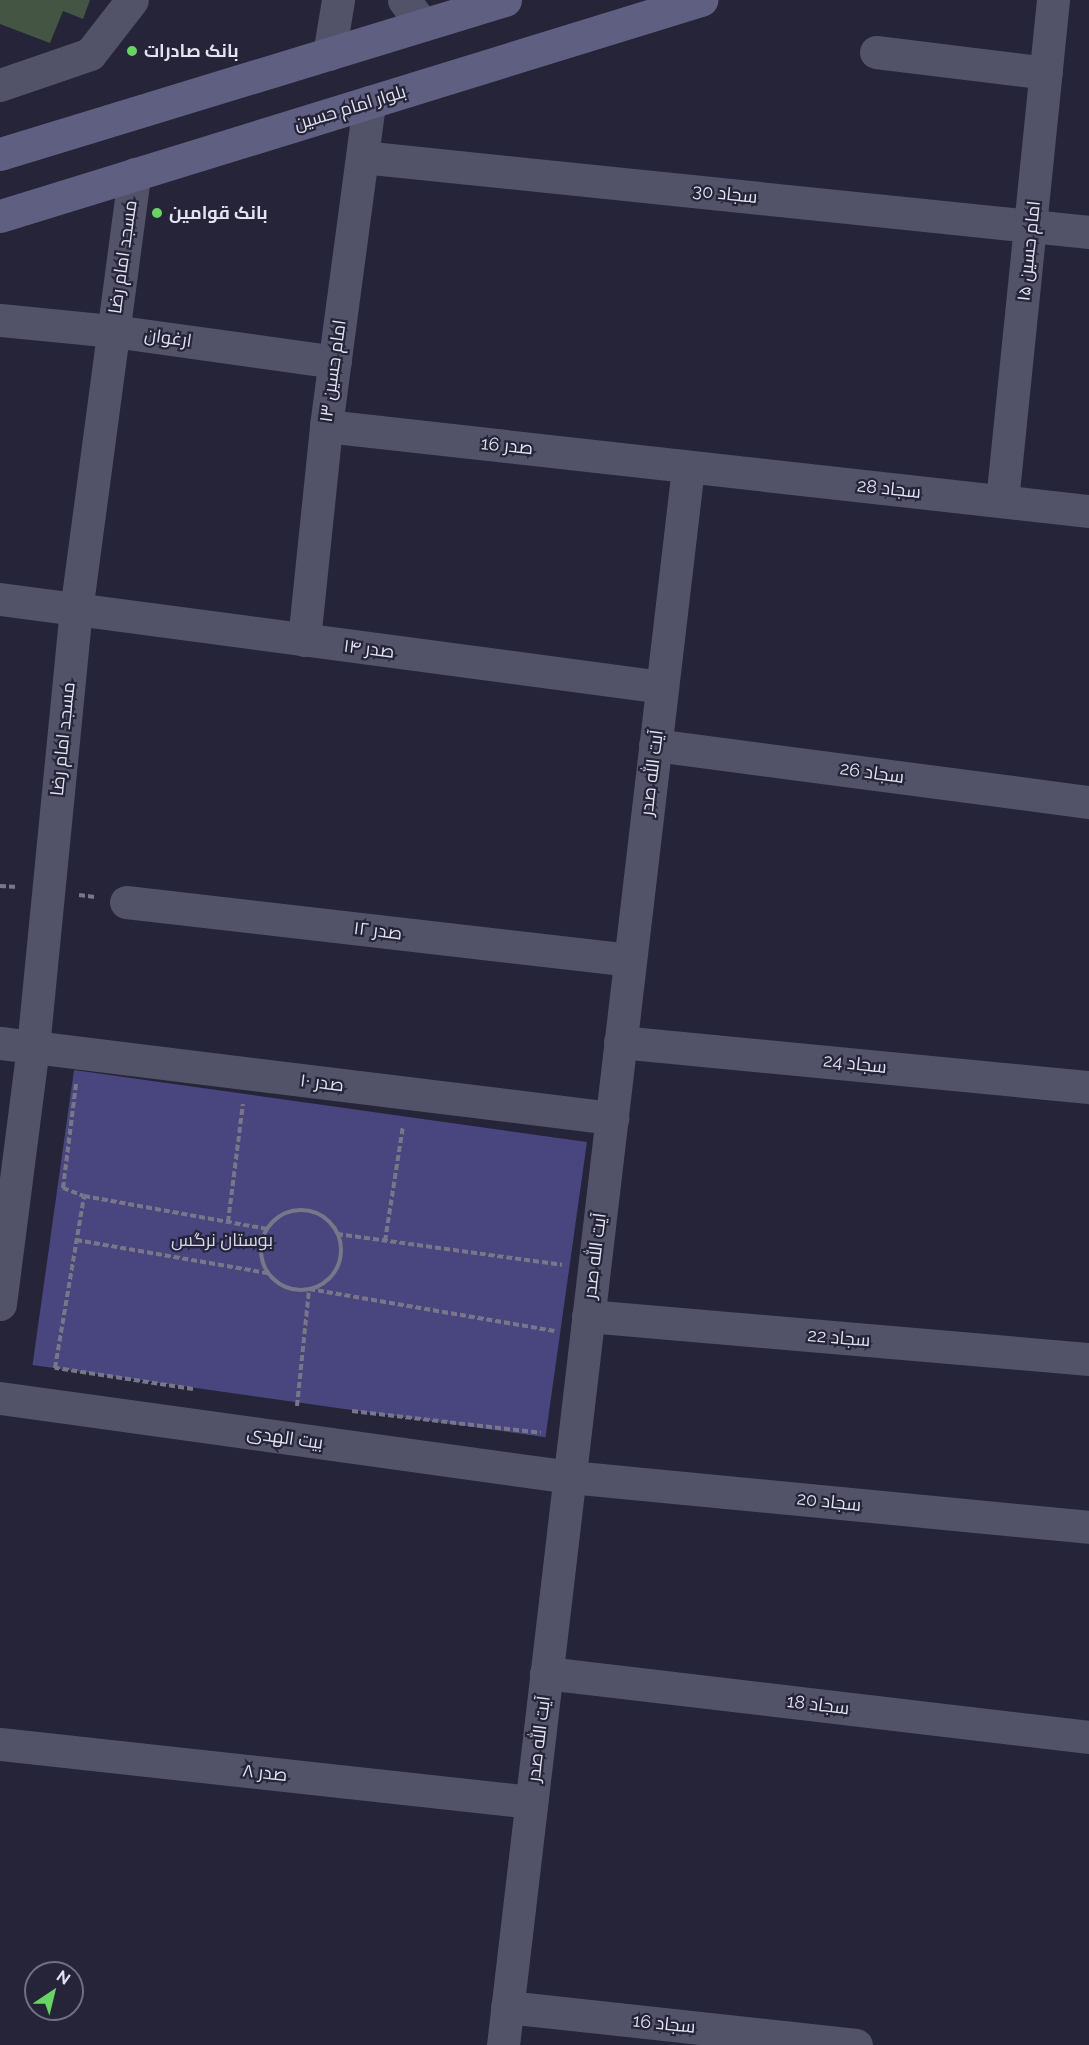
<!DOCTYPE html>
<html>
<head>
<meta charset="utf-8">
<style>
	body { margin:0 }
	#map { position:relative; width:1089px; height:2045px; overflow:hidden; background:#252438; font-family:Raleway,Cairo,sans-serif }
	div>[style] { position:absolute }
	.green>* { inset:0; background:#49457e; transform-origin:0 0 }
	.building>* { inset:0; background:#445643 }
	.path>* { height:4px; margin-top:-2px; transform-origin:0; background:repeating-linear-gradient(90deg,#787789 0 6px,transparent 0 9px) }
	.path>.ring { margin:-2px; padding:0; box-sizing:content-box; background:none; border:4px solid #787789; border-radius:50% }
	.street>* { height:33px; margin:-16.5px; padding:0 16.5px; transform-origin:16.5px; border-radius:16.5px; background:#525269 }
	.secondary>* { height:33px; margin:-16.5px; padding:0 16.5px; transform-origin:16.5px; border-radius:16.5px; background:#5f5f82 }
	.dots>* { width:16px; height:16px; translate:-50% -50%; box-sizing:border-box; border:3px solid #252438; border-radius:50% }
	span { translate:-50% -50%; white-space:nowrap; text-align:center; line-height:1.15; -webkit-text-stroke:4.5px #252438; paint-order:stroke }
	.poi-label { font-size:18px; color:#e2e2f0; font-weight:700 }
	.left { translate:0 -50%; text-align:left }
	.street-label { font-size:18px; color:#e2e2f0 }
	.park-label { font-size:18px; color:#d7d8ee }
	.north { position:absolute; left:24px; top:1961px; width:60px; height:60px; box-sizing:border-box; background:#252438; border:2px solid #717082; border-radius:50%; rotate:35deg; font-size:16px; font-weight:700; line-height:24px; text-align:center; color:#e2e2f0 }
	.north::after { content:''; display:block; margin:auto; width:21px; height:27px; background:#69d464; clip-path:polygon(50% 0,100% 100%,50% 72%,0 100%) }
</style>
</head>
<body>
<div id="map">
	<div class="green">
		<div style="left:74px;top:1070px;width:518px;height:298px;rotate:8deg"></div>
	</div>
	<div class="building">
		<div style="clip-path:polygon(0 0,90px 0,83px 19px,63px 11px,50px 43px,0 24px)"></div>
	</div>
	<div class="path">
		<div style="left:0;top:886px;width:18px;rotate:3deg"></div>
		<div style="left:79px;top:895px;width:16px;rotate:7deg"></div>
		<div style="left:76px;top:1084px;width:105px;rotate:97.1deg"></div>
		<div style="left:63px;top:1188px;width:22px;rotate:21deg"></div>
		<div class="ring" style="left:261px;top:1210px;width:76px;height:76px"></div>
		<div style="left:228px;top:1222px;width:119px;rotate:-82.8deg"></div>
		<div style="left:337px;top:1234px;width:227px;rotate:7.8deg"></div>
		<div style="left:76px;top:1240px;width:195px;rotate:9.8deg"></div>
		<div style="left:385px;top:1241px;width:116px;rotate:-81.1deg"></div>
		<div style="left:193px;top:1389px;width:140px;rotate:-171.3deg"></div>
		<div style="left:55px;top:1368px;width:174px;rotate:-80.4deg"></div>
		<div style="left:84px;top:1196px;width:186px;rotate:10.2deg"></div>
		<div style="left:297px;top:1406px;width:118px;rotate:-84.1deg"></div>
		<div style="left:309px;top:1289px;width:249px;rotate:9.7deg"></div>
		<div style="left:352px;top:1411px;width:190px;rotate:6.6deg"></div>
	</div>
	<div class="street">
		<div style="left:404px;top:0;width:31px;rotate:53deg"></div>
		<div style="left:876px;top:52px;width:171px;rotate:7deg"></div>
		<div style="left:329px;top:54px;width:55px;rotate:-80.5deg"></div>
		<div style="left:0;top:85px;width:95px;rotate:-19deg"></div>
		<div style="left:90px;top:54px;width:68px;rotate:-52.1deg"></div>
		<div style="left:362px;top:157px;width:731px;rotate:5.89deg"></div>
		<div style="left:0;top:320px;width:114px;rotate:5.6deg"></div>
		<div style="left:113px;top:331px;width:224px;rotate:7.9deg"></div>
		<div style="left:326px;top:426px;width:768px;rotate:6.36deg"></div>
		<div style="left:1002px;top:501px;width:504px;rotate:-84.19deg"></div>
		<div style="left:0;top:599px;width:668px;rotate:7.57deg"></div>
		<div style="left:304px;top:640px;width:215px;rotate:-84.1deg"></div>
		<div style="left:326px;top:426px;width:327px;rotate:-82.4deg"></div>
		<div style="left:655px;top:745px;width:438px;rotate:7.5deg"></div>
		<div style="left:126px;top:902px;width:507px;rotate:6.56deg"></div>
		<div style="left:620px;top:1042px;width:471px;rotate:5.5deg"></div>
		<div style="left:0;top:1043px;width:617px;rotate:6.99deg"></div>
		<div style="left:0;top:1304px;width:259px;rotate:-82.7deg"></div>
		<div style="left:33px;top:1047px;width:438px;rotate:-84.4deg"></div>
		<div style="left:76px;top:611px;width:441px;rotate:-82.4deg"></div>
		<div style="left:588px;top:1316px;width:503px;rotate:4.91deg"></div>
		<div style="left:0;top:1398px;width:575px;rotate:7.89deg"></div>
		<div style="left:570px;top:1477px;width:521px;rotate:5.5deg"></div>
		<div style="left:546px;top:1673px;width:547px;rotate:6.72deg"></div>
		<div style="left:0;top:1744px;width:534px;rotate:6.23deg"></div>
		<div style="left:507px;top:2007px;width:351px;rotate:6.2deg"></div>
		<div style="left:503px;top:2045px;width:1589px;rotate:-83.31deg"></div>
	</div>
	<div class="secondary">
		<div style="left:0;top:154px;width:528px;rotate:-16.96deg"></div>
		<div style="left:0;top:216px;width:734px;rotate:-17.13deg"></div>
	</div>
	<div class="dots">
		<div style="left:132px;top:51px;background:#69d464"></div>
		<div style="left:157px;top:213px;background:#69d464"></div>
	</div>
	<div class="poi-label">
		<span class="left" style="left:144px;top:51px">بانک صادرات</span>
		<span class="left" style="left:169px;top:213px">بانک قوامین</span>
	</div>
	<div class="street-label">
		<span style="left:350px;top:108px;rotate:-17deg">بلوار امام حسین</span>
		<span style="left:725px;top:194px;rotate:6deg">سجاد 30</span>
		<span style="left:1029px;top:251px;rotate:-84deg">امام حسین ۱۵</span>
		<span style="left:123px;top:257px;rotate:-82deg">مسجد امام رضا</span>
		<span style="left:168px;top:338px;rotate:8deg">ارغوان</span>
		<span style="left:333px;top:371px;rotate:-82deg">امام حسین ۱۳</span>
		<span style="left:507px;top:446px;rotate:6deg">صدر 16</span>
		<span style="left:889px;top:489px;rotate:6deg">سجاد 28</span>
		<span style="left:369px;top:649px;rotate:7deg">صدر ۱۴</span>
		<span style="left:63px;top:739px;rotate:-84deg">مسجد امام رضا</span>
		<span style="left:652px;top:773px;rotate:-83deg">آیت الله صدر</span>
		<span style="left:872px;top:773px;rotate:8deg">سجاد 26</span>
		<span style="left:378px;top:931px;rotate:7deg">صدر ۱۲</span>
		<span style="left:855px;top:1064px;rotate:6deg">سجاد 24</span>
		<span style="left:322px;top:1083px;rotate:7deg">صدر ۱۰</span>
		<span style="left:595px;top:1256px;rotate:-83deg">آیت الله صدر</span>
		<span style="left:839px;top:1338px;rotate:5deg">سجاد 22</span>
		<span style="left:285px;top:1438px;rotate:8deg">بیت الهدی</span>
		<span style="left:829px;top:1502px;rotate:6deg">سجاد 20</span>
		<span style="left:818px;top:1705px;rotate:7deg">سجاد 18</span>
		<span style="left:539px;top:1739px;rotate:-83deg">آیت الله صدر</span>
		<span style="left:265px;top:1773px;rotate:6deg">صدر ۸</span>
		<span style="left:664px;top:2024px;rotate:6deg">سجاد 16</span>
	</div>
	<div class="park-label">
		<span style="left:222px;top:1240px">بوستان نرگس</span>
	</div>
	<div class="north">N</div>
</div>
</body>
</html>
